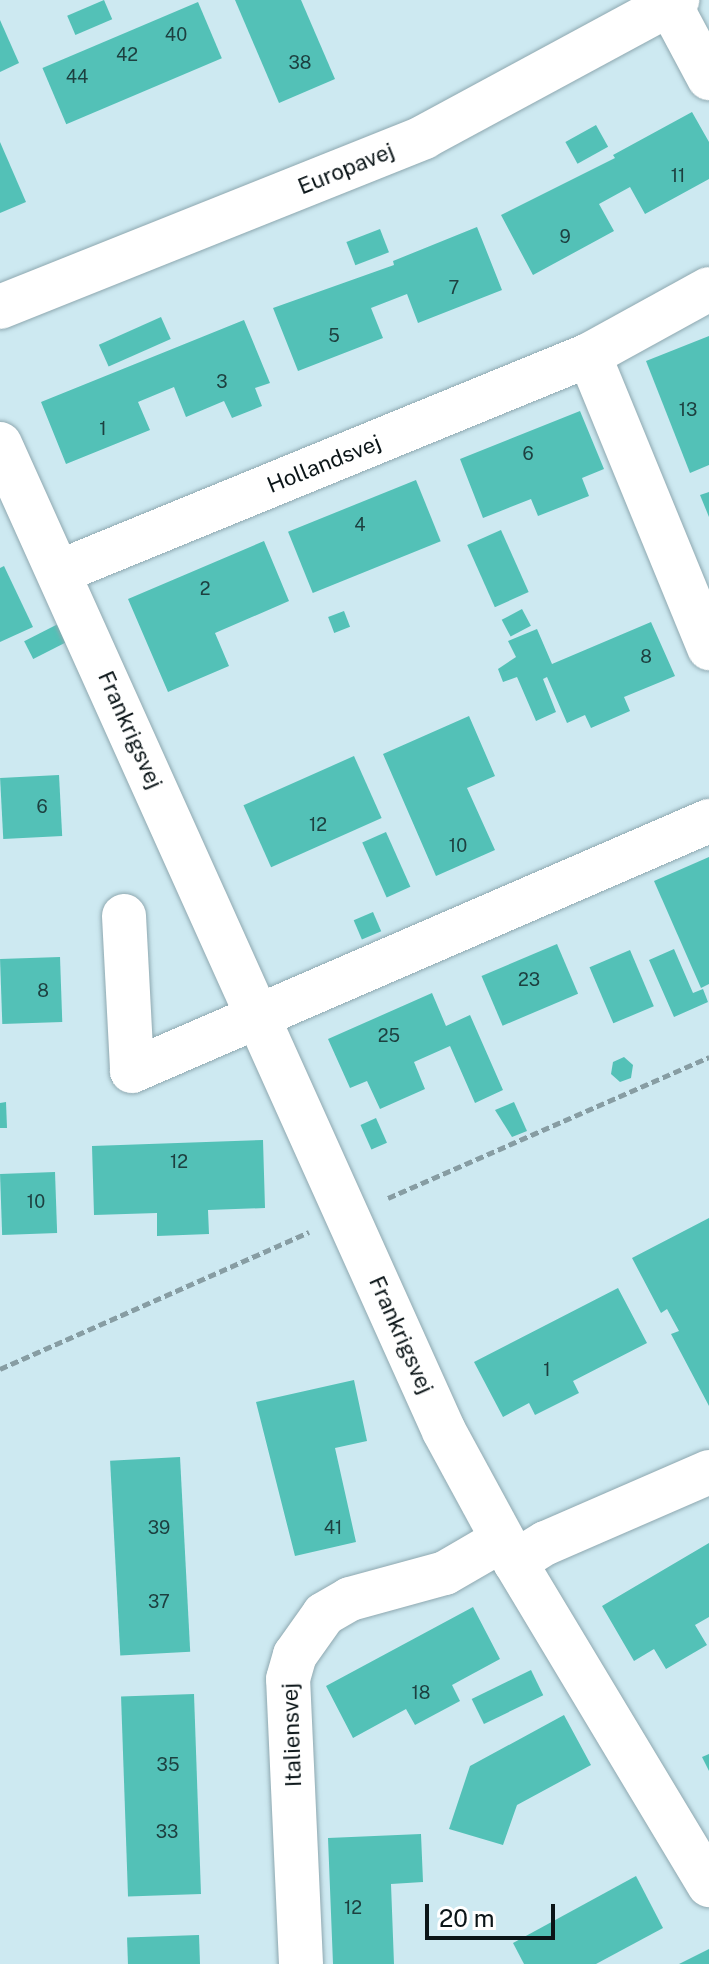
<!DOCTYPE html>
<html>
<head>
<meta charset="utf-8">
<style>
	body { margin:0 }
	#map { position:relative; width:709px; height:1964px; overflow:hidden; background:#cde9f1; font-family:"Public Sans",sans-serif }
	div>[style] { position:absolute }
	.building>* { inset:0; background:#53c1b7; transform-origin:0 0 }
	.path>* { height:5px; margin-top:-2.5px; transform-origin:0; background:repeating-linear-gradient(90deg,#879da3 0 8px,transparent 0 12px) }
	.roads { filter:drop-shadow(0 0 2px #8ea8b0) drop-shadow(0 0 2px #8ea8b0) }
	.minor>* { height:44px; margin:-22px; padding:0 22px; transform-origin:22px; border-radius:22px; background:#fff }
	span { translate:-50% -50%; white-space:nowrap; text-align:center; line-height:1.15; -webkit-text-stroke:8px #fff; paint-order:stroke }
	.number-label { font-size:18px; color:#1d4040 }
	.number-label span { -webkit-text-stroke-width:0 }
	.street-label { font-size:22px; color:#0b1518 }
	.scale { position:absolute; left:425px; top:1904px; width:130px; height:36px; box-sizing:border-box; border:4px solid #0b1518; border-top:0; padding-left:10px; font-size:24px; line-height:28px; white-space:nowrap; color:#0b1518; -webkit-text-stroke:6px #fff; paint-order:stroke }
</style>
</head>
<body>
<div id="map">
	<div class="building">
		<div style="left:104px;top:0;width:21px;height:40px;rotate:67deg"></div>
		<div style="clip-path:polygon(235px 0,301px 0,335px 79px,279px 103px)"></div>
		<div style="left:198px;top:2px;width:61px;height:169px;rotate:67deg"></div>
		<div style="clip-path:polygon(0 20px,19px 63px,0 72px)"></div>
		<div style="clip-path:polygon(692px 112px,709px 142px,709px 179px,645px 214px,630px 187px,599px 204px,614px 231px,533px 275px,501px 215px,615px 158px,613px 155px)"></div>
		<div style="left:596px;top:125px;width:25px;height:35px;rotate:61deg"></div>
		<div style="clip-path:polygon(0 142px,26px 202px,0 213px)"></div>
		<div style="clip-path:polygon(477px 227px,502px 290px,418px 323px,407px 294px,371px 308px,383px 338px,298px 371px,273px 308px,394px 265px,393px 261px)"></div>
		<div style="left:380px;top:229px;width:25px;height:36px;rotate:69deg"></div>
		<div style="left:161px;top:317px;width:24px;height:68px;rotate:66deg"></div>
		<div style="clip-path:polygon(244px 320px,270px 383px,255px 388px,262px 406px,232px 418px,224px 401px,186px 417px,174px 387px,138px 402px,150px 430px,66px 464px,41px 402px)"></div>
		<div style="clip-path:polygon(709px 336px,709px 465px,690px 473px,646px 361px)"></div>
		<div style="clip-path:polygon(580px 411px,604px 469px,582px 478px,589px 496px,538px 516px,531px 499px,483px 518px,460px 459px)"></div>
		<div style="left:416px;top:480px;width:66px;height:138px;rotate:68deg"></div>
		<div style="clip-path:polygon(709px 492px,709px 517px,700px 495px)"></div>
		<div style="left:501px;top:530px;width:68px;height:37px;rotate:66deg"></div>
		<div style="clip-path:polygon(264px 541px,289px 601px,215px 633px,229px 666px,168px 692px,128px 599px)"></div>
		<div style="clip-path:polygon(4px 566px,33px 627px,0 642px,0 568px)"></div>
		<div style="left:522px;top:609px;width:19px;height:23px;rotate:62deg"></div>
		<div style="left:344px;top:611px;width:17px;height:17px;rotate:69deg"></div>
		<div style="clip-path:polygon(651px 622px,675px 676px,624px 697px,630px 711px,591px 728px,585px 715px,567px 723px,547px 677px,543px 679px,556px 712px,536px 721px,517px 677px,503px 682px,498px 669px,516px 657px,508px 641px,537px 629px,552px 664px)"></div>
		<div style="left:58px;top:624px;width:20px;height:38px;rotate:63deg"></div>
		<div style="clip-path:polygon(469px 716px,495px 776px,467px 788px,495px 850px,436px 876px,383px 754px)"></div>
		<div style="left:354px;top:756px;width:68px;height:121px;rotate:66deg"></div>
		<div style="left:59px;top:775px;width:61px;height:59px;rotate:87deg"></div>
		<div style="left:386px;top:832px;width:60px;height:26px;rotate:66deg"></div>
		<div style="clip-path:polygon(709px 857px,709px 984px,701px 988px,654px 881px)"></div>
		<div style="left:373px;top:912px;width:21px;height:21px;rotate:67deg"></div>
		<div style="left:557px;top:944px;width:54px;height:82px;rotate:67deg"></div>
		<div style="clip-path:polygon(674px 949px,693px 993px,703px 989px,708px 1002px,674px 1017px,649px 960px)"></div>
		<div style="left:630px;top:950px;width:61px;height:44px;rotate:67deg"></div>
		<div style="left:60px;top:957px;width:65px;height:60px;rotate:88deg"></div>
		<div style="clip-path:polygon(432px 993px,446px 1026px,470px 1015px,503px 1090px,475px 1103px,450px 1046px,414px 1062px,425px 1089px,380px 1109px,367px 1081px,350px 1088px,328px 1039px)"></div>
		<div style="clip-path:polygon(624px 1057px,633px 1065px,631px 1078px,620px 1082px,611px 1074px,613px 1062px)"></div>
		<div style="clip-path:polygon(6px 1102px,7px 1128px,0 1128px,0 1103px)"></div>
		<div style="clip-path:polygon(514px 1102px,527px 1131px,512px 1137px,495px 1110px)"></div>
		<div style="left:376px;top:1118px;width:27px;height:17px;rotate:66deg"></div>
		<div style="clip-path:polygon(263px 1140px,265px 1208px,208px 1210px,209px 1234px,157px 1236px,157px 1213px,94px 1215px,92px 1146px)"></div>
		<div style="left:55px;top:1172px;width:61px;height:55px;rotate:88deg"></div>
		<div style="clip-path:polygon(709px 1218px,709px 1406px,671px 1334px,679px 1331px,667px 1309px,661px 1313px,632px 1258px)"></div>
		<div style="clip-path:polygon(618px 1288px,647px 1343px,573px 1381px,579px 1393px,535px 1415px,529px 1403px,503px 1417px,474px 1362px)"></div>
		<div style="clip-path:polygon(354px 1380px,367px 1441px,335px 1448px,356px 1542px,295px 1556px,256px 1402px)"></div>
		<div style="left:180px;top:1457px;width:195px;height:70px;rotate:87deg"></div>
		<div style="clip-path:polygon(709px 1543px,709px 1617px,695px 1625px,707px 1645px,666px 1669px,654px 1649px,634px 1661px,602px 1606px)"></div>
		<div style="clip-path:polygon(473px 1607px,500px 1659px,452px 1685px,460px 1701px,415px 1725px,406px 1709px,353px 1738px,326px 1686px)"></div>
		<div style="left:531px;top:1670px;width:28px;height:66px;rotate:64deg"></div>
		<div style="left:194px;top:1694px;width:200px;height:73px;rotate:88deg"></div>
		<div style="clip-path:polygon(564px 1715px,591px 1765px,517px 1805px,503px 1845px,449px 1829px,470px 1766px)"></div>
		<div style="clip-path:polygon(709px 1754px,709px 1771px,702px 1757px)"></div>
		<div style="clip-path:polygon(421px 1834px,423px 1882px,391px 1884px,394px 1964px,333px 1964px,328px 1838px)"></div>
		<div style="clip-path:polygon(636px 1876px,663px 1928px,596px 1964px,524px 1964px,513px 1943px)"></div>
		<div style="left:199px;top:1935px;width:29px;height:72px;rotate:88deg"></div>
		<div style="clip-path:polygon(709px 1949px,709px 1964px,679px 1964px)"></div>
	</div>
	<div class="path">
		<div style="left:388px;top:1198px;width:351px;rotate:-23.7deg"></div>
		<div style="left:0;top:1369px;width:338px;rotate:-23.9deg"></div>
	</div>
	<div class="roads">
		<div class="minor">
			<div style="left:670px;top:5px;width:83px;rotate:61.9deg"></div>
			<div style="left:0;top:307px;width:457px;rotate:-21.8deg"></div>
			<div style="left:424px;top:137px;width:288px;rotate:-28.4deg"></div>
			<div style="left:589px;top:355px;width:317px;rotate:67.7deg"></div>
			<div style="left:0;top:444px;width:1082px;rotate:65.78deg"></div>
			<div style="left:444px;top:1431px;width:149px;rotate:61.5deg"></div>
			<div style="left:515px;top:1562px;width:377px;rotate:59deg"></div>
			<div style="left:59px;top:572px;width:573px;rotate:-22.27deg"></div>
			<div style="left:589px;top:355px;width:137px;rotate:-28.8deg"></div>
			<div style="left:124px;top:916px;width:155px;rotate:87deg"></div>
			<div style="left:132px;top:1071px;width:629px;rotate:-23.43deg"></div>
			<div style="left:515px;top:1562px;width:36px;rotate:-32deg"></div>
			<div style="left:546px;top:1543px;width:178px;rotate:-23.5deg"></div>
			<div style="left:301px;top:1964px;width:285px;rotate:-92.6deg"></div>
			<div style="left:288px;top:1679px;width:25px;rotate:-74deg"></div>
			<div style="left:295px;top:1655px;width:50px;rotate:-54.7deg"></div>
			<div style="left:324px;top:1614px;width:30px;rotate:-30deg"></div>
			<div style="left:350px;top:1599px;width:98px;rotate:-15.3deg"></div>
			<div style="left:445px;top:1573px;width:66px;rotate:-30.1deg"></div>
		</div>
	</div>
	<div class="number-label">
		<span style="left:176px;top:35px">40</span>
		<span style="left:127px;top:55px">42</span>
		<span style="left:300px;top:63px">38</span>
		<span style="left:77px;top:77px">44</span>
		<span style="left:678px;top:176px">11</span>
		<span style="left:565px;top:237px">9</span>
		<span style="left:454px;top:288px">7</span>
		<span style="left:334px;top:336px">5</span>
		<span style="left:222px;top:382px">3</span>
		<span style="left:688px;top:410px">13</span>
		<span style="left:103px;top:429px">1</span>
		<span style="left:528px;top:454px">6</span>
		<span style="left:360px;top:525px">4</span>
		<span style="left:205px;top:589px">2</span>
		<span style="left:646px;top:657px">8</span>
		<span style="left:42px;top:807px">6</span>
		<span style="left:318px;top:825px">12</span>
		<span style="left:458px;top:846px">10</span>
		<span style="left:529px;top:980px">23</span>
		<span style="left:43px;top:991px">8</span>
		<span style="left:389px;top:1036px">25</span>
		<span style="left:179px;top:1162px">12</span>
		<span style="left:36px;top:1202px">10</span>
		<span style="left:547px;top:1370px">1</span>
		<span style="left:159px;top:1528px">39</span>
		<span style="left:333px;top:1528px">41</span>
		<span style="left:159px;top:1602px">37</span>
		<span style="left:421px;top:1693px">18</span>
		<span style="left:168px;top:1765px">35</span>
		<span style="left:167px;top:1832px">33</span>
		<span style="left:353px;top:1908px">12</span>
	</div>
	<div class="street-label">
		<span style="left:346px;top:169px;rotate:-22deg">Europavej</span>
		<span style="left:324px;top:464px;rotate:-22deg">Hollandsvej</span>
		<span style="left:130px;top:730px;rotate:66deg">Frankrigsvej</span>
		<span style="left:401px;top:1335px;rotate:66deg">Frankrigsvej</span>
		<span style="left:292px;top:1735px;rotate:-92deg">Italiensvej</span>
	</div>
	<div class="scale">20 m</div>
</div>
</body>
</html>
